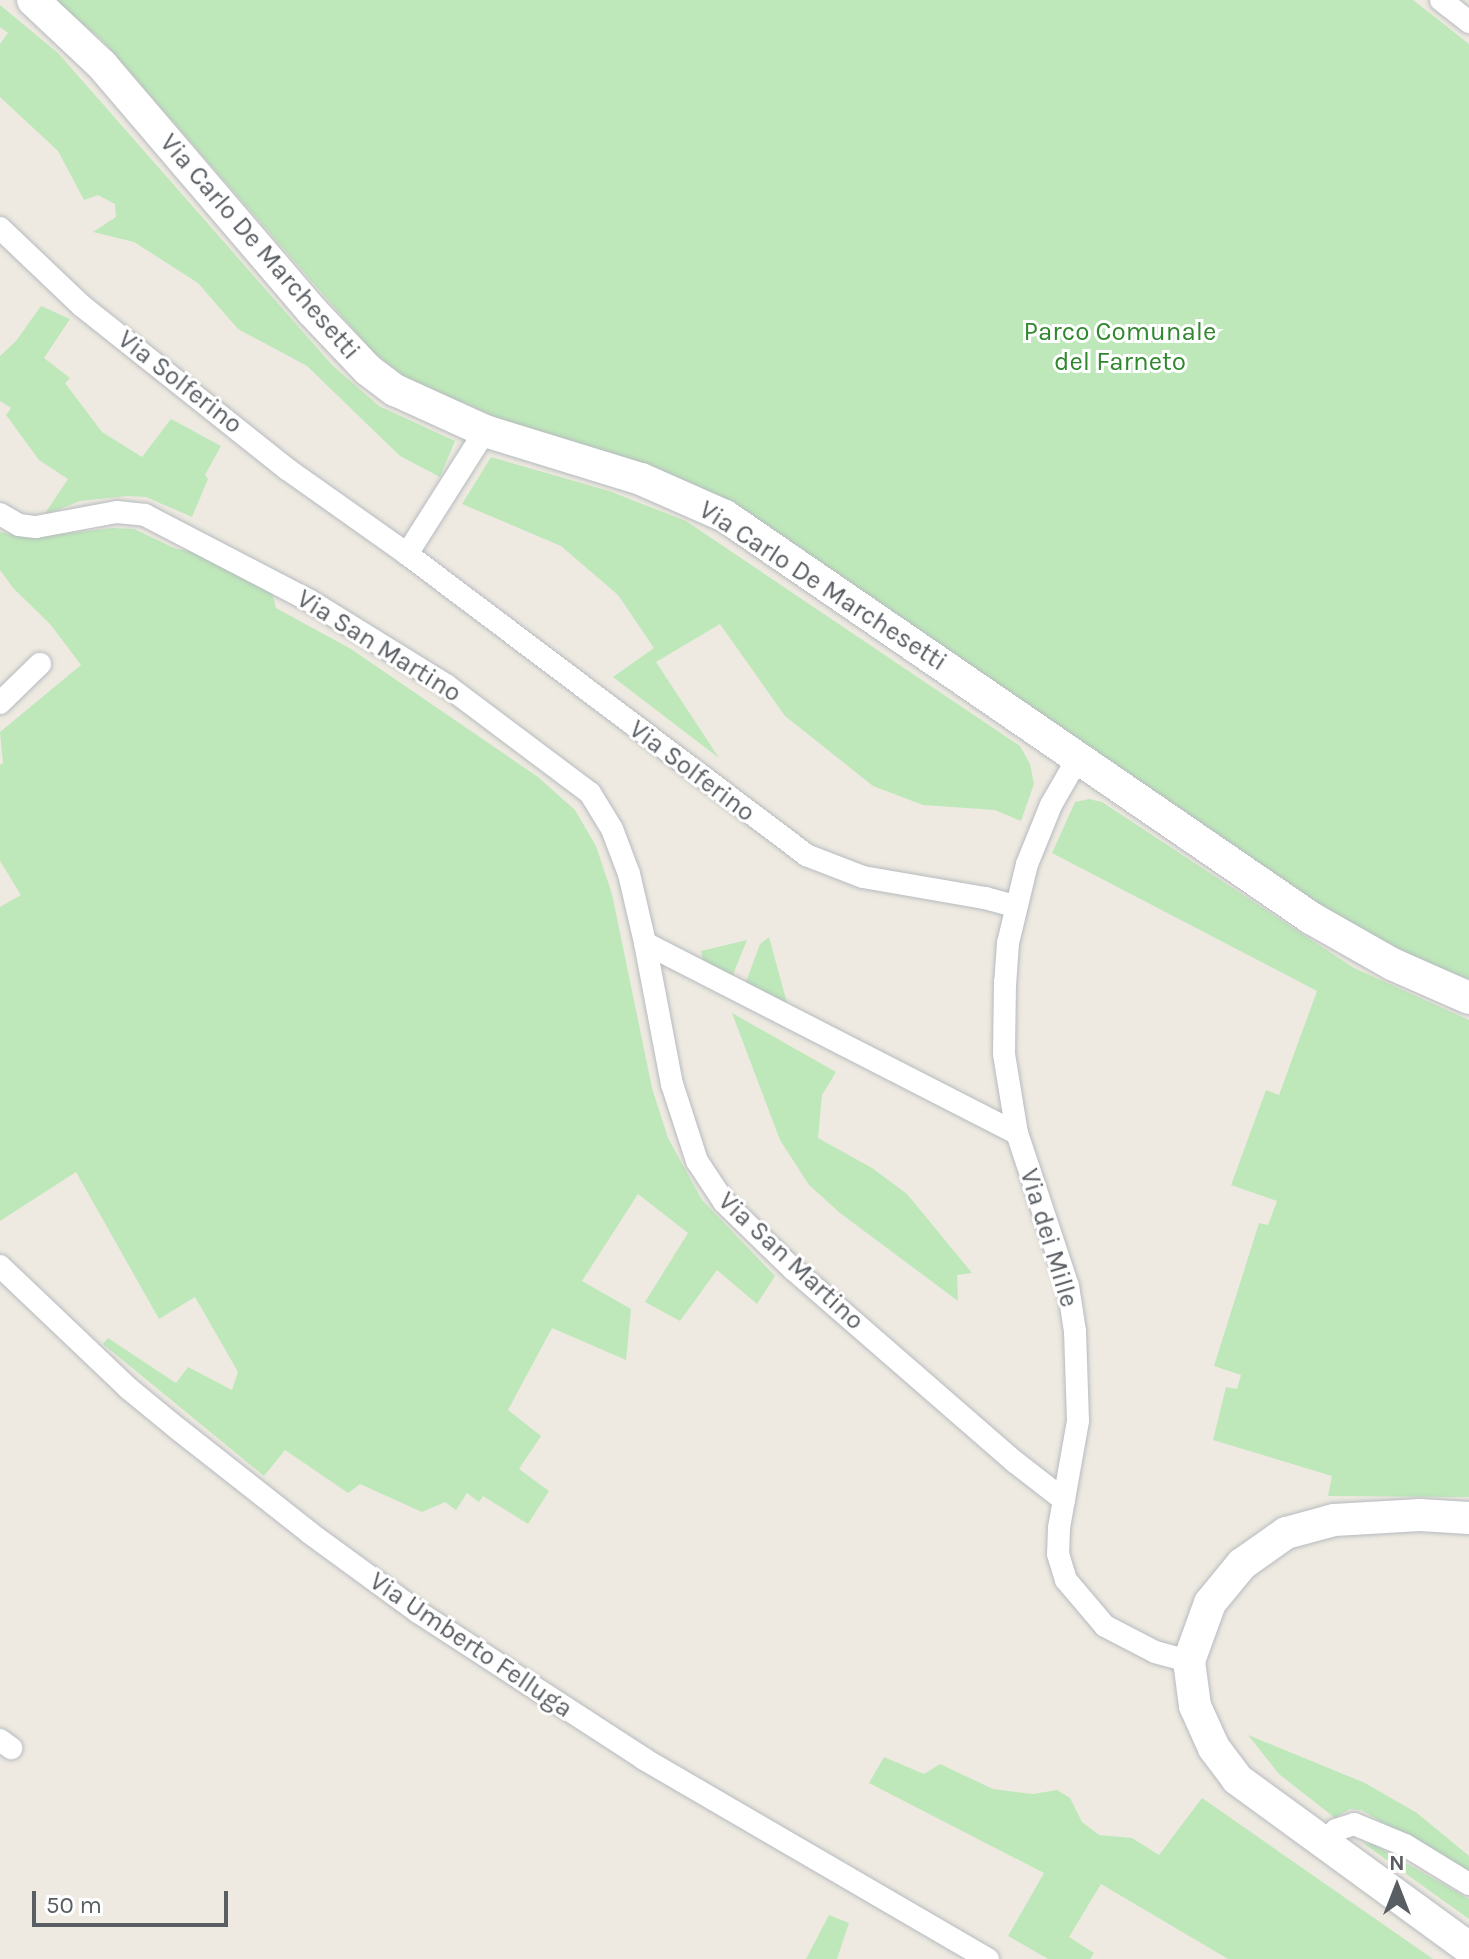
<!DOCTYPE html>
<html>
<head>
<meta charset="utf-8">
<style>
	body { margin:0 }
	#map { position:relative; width:1469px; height:1959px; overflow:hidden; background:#eeeae1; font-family:Karla,sans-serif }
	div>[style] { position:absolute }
	.green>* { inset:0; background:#bee8ba }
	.roads { filter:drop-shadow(0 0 2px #b6babf) drop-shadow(0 0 2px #b6babf) }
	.street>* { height:22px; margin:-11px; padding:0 11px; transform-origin:11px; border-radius:11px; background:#fff }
	.secondary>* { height:32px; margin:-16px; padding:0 16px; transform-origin:16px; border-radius:16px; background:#fff }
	span { translate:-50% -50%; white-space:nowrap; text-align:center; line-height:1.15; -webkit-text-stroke:6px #fff; paint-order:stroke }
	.street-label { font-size:26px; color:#595e63 }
	.park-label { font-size:26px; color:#2f872e }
	.north { position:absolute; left:1357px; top:1847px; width:80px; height:80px; -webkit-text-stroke:6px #fff; paint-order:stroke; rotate:0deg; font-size:22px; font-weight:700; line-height:32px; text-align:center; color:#595e63 }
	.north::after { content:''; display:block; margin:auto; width:28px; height:36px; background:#595e63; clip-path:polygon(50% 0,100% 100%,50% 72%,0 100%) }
	.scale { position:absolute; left:32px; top:1891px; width:196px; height:36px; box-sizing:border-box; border:4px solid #595e63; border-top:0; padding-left:10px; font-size:24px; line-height:28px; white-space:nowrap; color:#595e63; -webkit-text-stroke:6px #fff; paint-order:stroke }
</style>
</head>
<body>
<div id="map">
	<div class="green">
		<div style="clip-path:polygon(55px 0,1413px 0,1469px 44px,1469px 979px,1428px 964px,1346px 922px,755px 518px,696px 485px,627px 458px,517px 426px,407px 379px,374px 353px,103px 41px)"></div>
		<div style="clip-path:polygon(0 5px,58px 53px,332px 365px,379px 406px,455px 441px,440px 477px,400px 456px,307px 366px,238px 329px,198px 283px,134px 242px,93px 232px,116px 217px,115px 204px,98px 195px,84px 200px,58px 151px,0 97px,0 44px,8px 33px,0 27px)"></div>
		<div style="clip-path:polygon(41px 306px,70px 319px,44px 358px,70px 378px,65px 383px,102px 432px,142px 457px,171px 419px,221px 446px,205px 475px,208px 479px,192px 517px,146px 497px,127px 496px,80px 501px,44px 515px,68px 479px,39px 460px,6px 415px,11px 408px,0 401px,0 356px,16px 341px)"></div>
		<div style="clip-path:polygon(491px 457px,609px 491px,686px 521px,1020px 746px,1030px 764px,1034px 784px,1021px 821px,995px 810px,923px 805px,873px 786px,785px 716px,720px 624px,656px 662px,719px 758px,613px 677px,654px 648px,618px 595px,561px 546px,462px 504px)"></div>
		<div style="clip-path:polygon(112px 528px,134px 529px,176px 549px,198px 552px,271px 589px,276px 608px,351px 649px,538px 777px,575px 810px,596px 846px,612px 894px,652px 1088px,668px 1138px,702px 1200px,775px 1276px,757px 1304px,717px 1270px,680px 1321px,645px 1302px,688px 1233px,638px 1194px,582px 1281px,631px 1309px,626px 1360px,552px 1328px,508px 1410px,541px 1436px,519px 1469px,549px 1491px,528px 1524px,483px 1496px,479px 1502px,467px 1493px,456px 1510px,445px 1502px,422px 1512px,360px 1484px,348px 1493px,285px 1450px,264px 1476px,103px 1344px,108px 1338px,176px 1383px,188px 1367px,232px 1390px,238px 1372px,195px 1297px,159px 1319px,76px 1172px,0 1221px,0 907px,21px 895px,0 861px,0 765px,3px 763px,0 732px,81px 665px,50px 624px,13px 588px,0 570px,0 532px,28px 538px)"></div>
		<div style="clip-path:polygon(1089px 799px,1102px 802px,1354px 968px,1469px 1020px,1469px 1497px,1328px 1496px,1332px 1476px,1213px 1440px,1226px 1387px,1237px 1389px,1241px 1375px,1214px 1366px,1259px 1223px,1268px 1225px,1277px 1201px,1231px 1185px,1266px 1090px,1279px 1095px,1317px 991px,1052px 853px,1075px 802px)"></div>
		<div style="clip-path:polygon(769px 937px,787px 1003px,746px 982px,760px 944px)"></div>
		<div style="clip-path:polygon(747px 940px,732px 977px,703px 961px,701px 951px)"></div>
		<div style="clip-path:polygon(732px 1013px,836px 1072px,822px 1095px,818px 1138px,872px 1168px,907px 1194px,972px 1273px,957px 1275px,958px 1301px,840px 1213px,809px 1185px,780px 1140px)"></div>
		<div style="clip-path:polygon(1248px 1735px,1365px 1783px,1417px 1813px,1469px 1856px,1469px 1873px,1361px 1810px,1350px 1809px,1335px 1818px,1279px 1774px)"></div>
		<div style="clip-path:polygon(884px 1757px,924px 1774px,940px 1764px,993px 1789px,1033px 1794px,1057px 1790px,1070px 1798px,1082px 1822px,1099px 1835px,1132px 1838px,1159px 1855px,1202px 1798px,1433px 1959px,1228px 1959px,1101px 1884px,1069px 1937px,1094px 1953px,1090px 1959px,1048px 1959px,1008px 1936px,1044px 1873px,869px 1783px)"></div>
		<div style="clip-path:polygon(1363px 1843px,1373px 1844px,1469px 1899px,1469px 1919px)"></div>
		<div style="clip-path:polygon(829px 1915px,849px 1923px,837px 1959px,806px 1959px)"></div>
	</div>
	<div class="roads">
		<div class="street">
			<div style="left:1441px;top:0;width:36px;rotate:38deg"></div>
			<div style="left:0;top:228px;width:113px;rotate:43.6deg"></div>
			<div style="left:82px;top:306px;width:262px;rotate:38.5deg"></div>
			<div style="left:287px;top:469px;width:147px;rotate:35.3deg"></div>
			<div style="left:407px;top:554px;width:500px;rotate:37deg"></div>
			<div style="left:806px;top:855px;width:61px;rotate:21.1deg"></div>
			<div style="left:863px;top:877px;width:124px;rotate:9.8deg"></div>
			<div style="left:985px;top:898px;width:31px;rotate:15deg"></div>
			<div style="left:0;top:514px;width:22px;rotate:30deg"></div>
			<div style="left:19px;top:525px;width:17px;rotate:7deg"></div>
			<div style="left:36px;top:527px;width:82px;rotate:-10.5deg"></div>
			<div style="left:117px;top:512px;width:28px;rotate:6deg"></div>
			<div style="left:145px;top:515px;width:186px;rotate:27.5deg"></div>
			<div style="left:310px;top:601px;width:160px;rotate:31.7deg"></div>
			<div style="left:446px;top:685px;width:180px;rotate:36.9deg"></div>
			<div style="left:590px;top:793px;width:42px;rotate:58.6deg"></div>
			<div style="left:612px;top:829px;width:48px;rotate:69.3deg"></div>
			<div style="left:629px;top:874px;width:71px;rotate:76.9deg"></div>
			<div style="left:645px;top:943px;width:418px;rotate:27.1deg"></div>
			<div style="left:407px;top:554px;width:146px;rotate:-57.6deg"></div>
			<div style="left:0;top:703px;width:56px;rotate:-44.3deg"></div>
			<div style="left:1078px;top:758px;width:54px;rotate:119.9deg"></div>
			<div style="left:1051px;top:805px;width:64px;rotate:112.1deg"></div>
			<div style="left:1027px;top:864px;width:81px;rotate:103.5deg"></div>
			<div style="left:1008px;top:943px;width:39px;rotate:94deg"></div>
			<div style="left:1005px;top:982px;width:72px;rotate:90.8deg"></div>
			<div style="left:1004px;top:1054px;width:80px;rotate:80.7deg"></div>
			<div style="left:1017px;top:1133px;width:161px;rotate:71.6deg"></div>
			<div style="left:1068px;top:1286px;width:46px;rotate:81.2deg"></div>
			<div style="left:1075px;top:1331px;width:90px;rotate:88.1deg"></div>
			<div style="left:1078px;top:1421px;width:109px;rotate:100.1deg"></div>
			<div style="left:1059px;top:1528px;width:26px;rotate:92deg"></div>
			<div style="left:1058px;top:1554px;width:27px;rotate:73deg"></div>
			<div style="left:1066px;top:1580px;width:60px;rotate:49.7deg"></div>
			<div style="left:1105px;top:1626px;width:56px;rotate:27.5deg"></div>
			<div style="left:1155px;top:1652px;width:35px;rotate:15deg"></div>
			<div style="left:645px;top:943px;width:144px;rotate:79.2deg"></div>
			<div style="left:672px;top:1084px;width:81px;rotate:72deg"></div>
			<div style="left:697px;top:1161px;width:49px;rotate:56.6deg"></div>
			<div style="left:724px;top:1202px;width:98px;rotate:44.2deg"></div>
			<div style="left:794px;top:1270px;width:293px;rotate:41deg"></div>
			<div style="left:1015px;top:1462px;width:62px;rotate:37.8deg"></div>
			<div style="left:0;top:1266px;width:177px;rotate:43.6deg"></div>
			<div style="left:128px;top:1388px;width:65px;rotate:39.4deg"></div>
			<div style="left:178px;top:1429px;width:168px;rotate:38.2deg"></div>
			<div style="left:310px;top:1533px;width:134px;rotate:36.2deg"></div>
			<div style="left:418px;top:1612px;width:270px;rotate:33deg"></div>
			<div style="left:644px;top:1759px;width:398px;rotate:30.2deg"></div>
			<div style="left:0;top:1740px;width:14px;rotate:36deg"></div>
			<div style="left:1324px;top:1844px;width:18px;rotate:-49deg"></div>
			<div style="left:1336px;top:1830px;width:19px;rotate:-18deg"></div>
			<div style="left:1354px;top:1824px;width:55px;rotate:22.4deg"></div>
			<div style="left:1405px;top:1845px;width:75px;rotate:31.4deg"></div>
		</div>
		<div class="secondary">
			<div style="left:33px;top:0;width:95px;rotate:43.3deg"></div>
			<div style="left:102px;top:65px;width:323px;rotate:49.5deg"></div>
			<div style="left:312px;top:311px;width:81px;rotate:46.5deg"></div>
			<div style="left:368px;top:370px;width:34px;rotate:37deg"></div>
			<div style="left:395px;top:390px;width:99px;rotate:24.5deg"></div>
			<div style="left:485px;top:431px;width:163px;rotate:17.1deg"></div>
			<div style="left:641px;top:479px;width:92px;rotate:23.8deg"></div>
			<div style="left:725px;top:516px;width:711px;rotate:34.45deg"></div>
			<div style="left:1311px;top:918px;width:93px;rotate:29.6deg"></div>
			<div style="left:1392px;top:964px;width:84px;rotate:23.8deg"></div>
			<div style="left:1469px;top:1518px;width:49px;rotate:-176.5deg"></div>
			<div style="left:1420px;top:1515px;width:86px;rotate:176.7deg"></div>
			<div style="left:1334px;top:1520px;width:50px;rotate:164.8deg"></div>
			<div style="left:1286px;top:1533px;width:54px;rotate:144.8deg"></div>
			<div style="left:1242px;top:1564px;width:50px;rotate:129.4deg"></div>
			<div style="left:1210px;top:1603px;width:62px;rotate:109.9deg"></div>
			<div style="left:1189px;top:1661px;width:45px;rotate:82.4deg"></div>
			<div style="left:1195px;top:1706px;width:46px;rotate:65.7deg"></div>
			<div style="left:1214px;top:1748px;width:39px;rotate:53deg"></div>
			<div style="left:1237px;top:1779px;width:287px;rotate:36.1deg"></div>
		</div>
	</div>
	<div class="street-label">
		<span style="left:260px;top:247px;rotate:49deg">Via Carlo De Marchesetti</span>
		<span style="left:180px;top:382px;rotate:38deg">Via Solferino</span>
		<span style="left:823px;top:586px;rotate:33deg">Via Carlo De Marchesetti</span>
		<span style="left:379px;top:646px;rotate:32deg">Via San Martino</span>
		<span style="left:692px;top:771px;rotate:37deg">Via Solferino</span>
		<span style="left:1049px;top:1238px;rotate:73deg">Via dei Mille</span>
		<span style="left:791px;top:1261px;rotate:43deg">Via San Martino</span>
		<span style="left:471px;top:1645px;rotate:34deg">Via Umberto Felluga</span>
	</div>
	<div class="park-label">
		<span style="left:1120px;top:347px">Parco Comunale<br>del Farneto</span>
	</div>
	<div class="north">N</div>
	<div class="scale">50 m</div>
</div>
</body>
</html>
